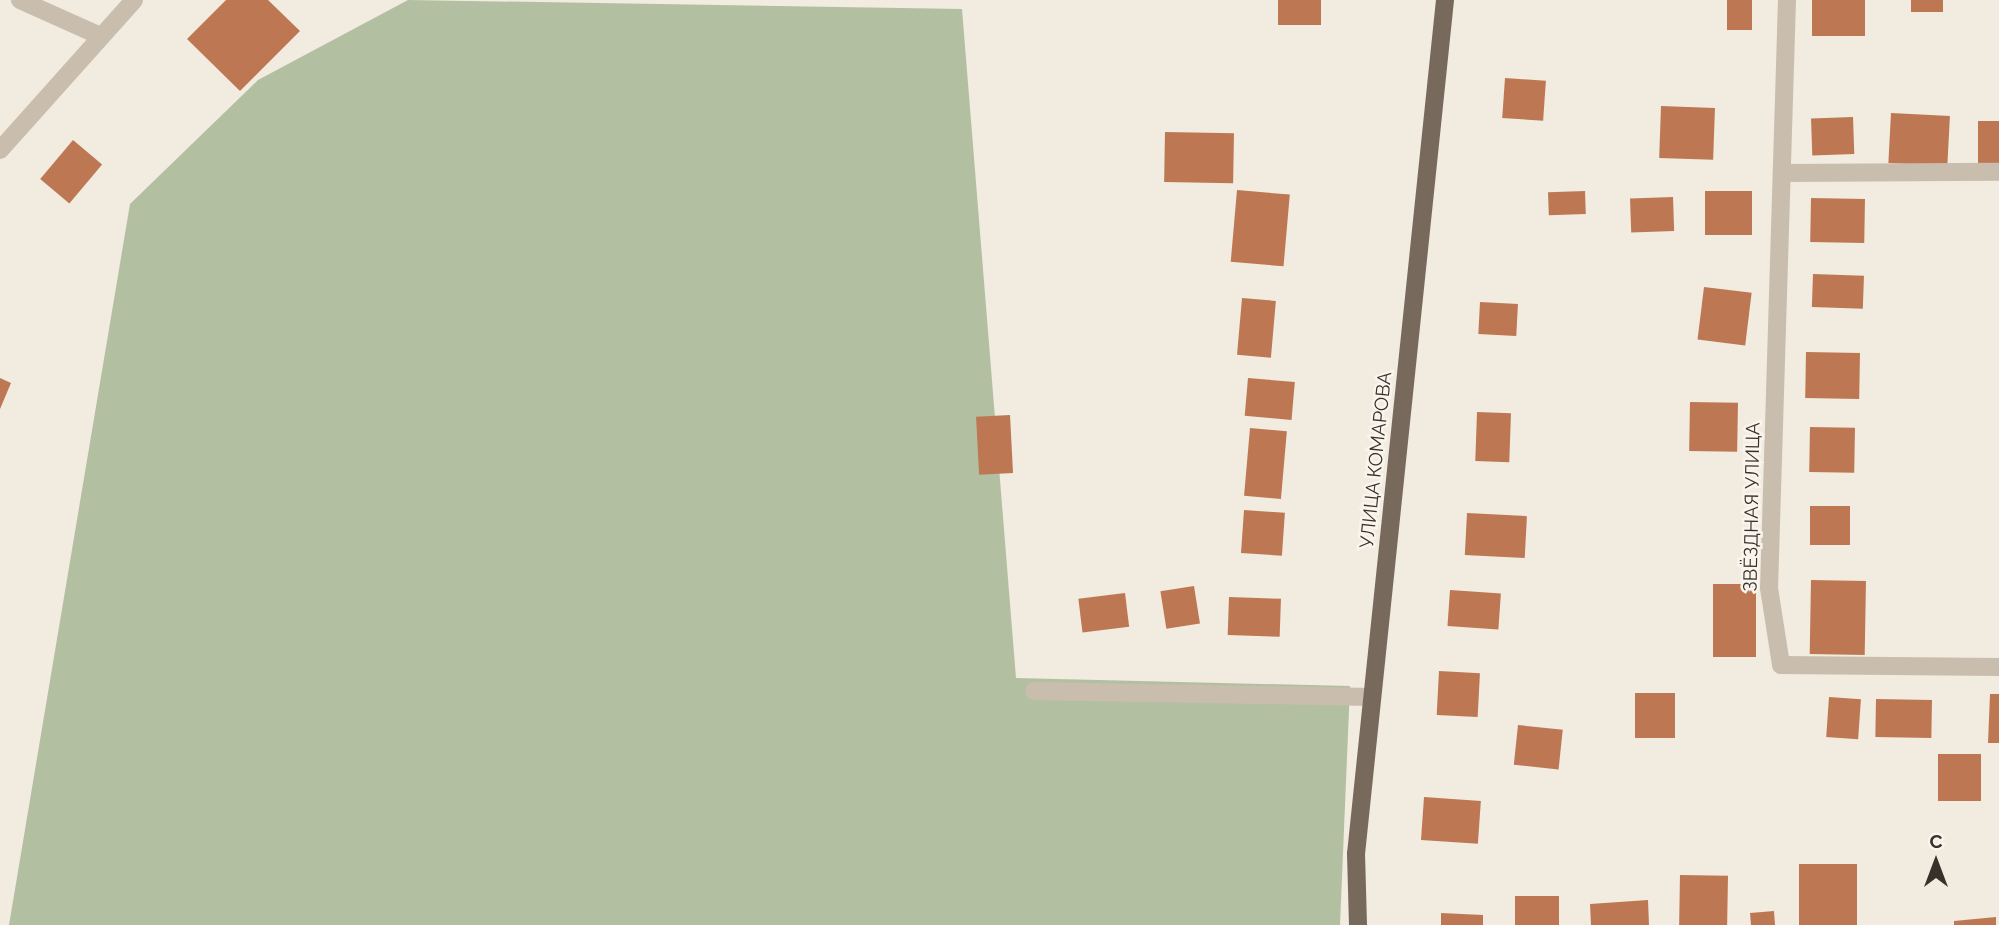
<!DOCTYPE html>
<html>
<head>
<meta charset="utf-8">
<style>
	body { margin:0 }
	#map { position:relative; width:1999px; height:925px; overflow:hidden; background:#f1ebe0; font-family:Raleway,sans-serif }
	div>[style] { position:absolute }
	.green>* { inset:0; background:#b2c0a1 }
	.building>* { inset:0; background:#bd7853; transform-origin:0 0 }
	.minor>* { height:18px; margin:-9px; padding:0 9px; transform-origin:9px; border-radius:9px; background:#c9bdad }
	.major>* { height:18px; margin:-9px; padding:0 9px; transform-origin:9px; border-radius:9px; background:#78695d }
	span { translate:-50% -50%; white-space:nowrap; text-align:center; line-height:1.15; -webkit-text-stroke:5px #f9f5ec; paint-order:stroke }
	.street-label { font-size:19px; color:#38302b }
	.north { position:absolute; left:1901px; top:827px; width:70px; height:70px; -webkit-text-stroke:5px #f9f5ec; paint-order:stroke; rotate:0deg; font-size:19px; font-weight:700; line-height:28px; text-align:center; color:#38302b }
	.north::after { content:''; display:block; margin:auto; width:24px; height:32px; background:#38302b; clip-path:polygon(50% 0,100% 100%,50% 72%,0 100%) }
</style>
</head>
<body>
<div id="map">
	<div class="green">
		<div style="clip-path:polygon(408px 0,962px 9px,1016px 678px,1350px 686px,1340px 925px,9px 925px,130px 204px,258px 80px)"></div>
	</div>
	<div class="building">
		<div style="clip-path:polygon(226px 0,268px 0,300px 31px,240px 91px,187px 39px)"></div>
		<div style="left:1278px;top:0;width:43px;height:25px"></div>
		<div style="left:1727px;top:0;width:25px;height:30px"></div>
		<div style="left:1812px;top:0;width:53px;height:36px"></div>
		<div style="left:1911px;top:0;width:32px;height:12px"></div>
		<div style="left:1505px;top:78px;width:41px;height:40px;rotate:4deg"></div>
		<div style="left:1661px;top:106px;width:54px;height:52px;rotate:2deg"></div>
		<div style="left:1891px;top:113px;width:59px;height:50px;rotate:3deg"></div>
		<div style="left:1853px;top:117px;width:37px;height:42px;rotate:88deg"></div>
		<div style="left:1999px;top:121px;width:44px;height:21px;rotate:90deg"></div>
		<div style="left:1165px;top:132px;width:69px;height:50px;rotate:1deg"></div>
		<div style="left:73px;top:140px;width:38px;height:51px;rotate:40deg"></div>
		<div style="left:1237px;top:190px;width:53px;height:72px;rotate:5deg"></div>
		<div style="left:1585px;top:191px;width:23px;height:37px;rotate:88deg"></div>
		<div style="left:1705px;top:191px;width:47px;height:44px"></div>
		<div style="left:1673px;top:197px;width:34px;height:43px;rotate:88deg"></div>
		<div style="left:1811px;top:198px;width:54px;height:44px;rotate:1deg"></div>
		<div style="left:1813px;top:274px;width:51px;height:33px;rotate:2deg"></div>
		<div style="left:1704px;top:287px;width:48px;height:53px;rotate:7deg"></div>
		<div style="left:1242px;top:298px;width:34px;height:57px;rotate:5deg"></div>
		<div style="left:1480px;top:302px;width:38px;height:32px;rotate:3deg"></div>
		<div style="left:1806px;top:352px;width:54px;height:46px;rotate:1deg"></div>
		<div style="clip-path:polygon(0 378px,11px 383px,0 409px)"></div>
		<div style="left:1248px;top:378px;width:47px;height:38px;rotate:5deg"></div>
		<div style="left:1690px;top:402px;width:48px;height:49px;rotate:1deg"></div>
		<div style="left:1477px;top:412px;width:34px;height:49px;rotate:2deg"></div>
		<div style="left:1010px;top:415px;width:58px;height:34px;rotate:87deg"></div>
		<div style="left:1810px;top:427px;width:45px;height:45px;rotate:1deg"></div>
		<div style="left:1250px;top:428px;width:37px;height:68px;rotate:5deg"></div>
		<div style="left:1810px;top:506px;width:40px;height:39px"></div>
		<div style="left:1244px;top:510px;width:41px;height:43px;rotate:4deg"></div>
		<div style="left:1467px;top:513px;width:60px;height:42px;rotate:3deg"></div>
		<div style="left:1811px;top:580px;width:55px;height:74px;rotate:1deg"></div>
		<div style="left:1713px;top:584px;width:43px;height:73px"></div>
		<div style="left:1194px;top:586px;width:38px;height:34px;rotate:81deg"></div>
		<div style="left:1450px;top:590px;width:51px;height:36px;rotate:4deg"></div>
		<div style="left:1125px;top:593px;width:34px;height:47px;rotate:83deg"></div>
		<div style="left:1229px;top:597px;width:52px;height:38px;rotate:2deg"></div>
		<div style="left:1439px;top:671px;width:41px;height:44px;rotate:3deg"></div>
		<div style="left:1635px;top:693px;width:40px;height:45px"></div>
		<div style="clip-path:polygon(1990px 694px,1999px 694px,1999px 743px,1988px 743px)"></div>
		<div style="left:1829px;top:697px;width:32px;height:40px;rotate:4deg"></div>
		<div style="left:1876px;top:699px;width:56px;height:38px;rotate:1deg"></div>
		<div style="left:1518px;top:725px;width:45px;height:40px;rotate:6deg"></div>
		<div style="left:1938px;top:754px;width:43px;height:47px"></div>
		<div style="left:1424px;top:797px;width:57px;height:43px;rotate:4deg"></div>
		<div style="left:1799px;top:864px;width:58px;height:61px"></div>
		<div style="left:1680px;top:875px;width:48px;height:50px;rotate:1deg"></div>
		<div style="left:1515px;top:896px;width:44px;height:29px"></div>
		<div style="clip-path:polygon(1648px 900px,1649px 925px,1591px 925px,1590px 904px)"></div>
		<div style="clip-path:polygon(1774px 911px,1775px 925px,1751px 925px,1750px 913px)"></div>
		<div style="clip-path:polygon(1441px 913px,1483px 915px,1483px 925px,1441px 925px)"></div>
		<div style="clip-path:polygon(1996px 917px,1996px 925px,1954px 925px,1954px 921px)"></div>
	</div>
	<div class="minor">
		<div style="left:20px;top:0;width:88px;rotate:24.2deg"></div>
		<div style="left:1787px;top:0;width:588px;rotate:91.75deg"></div>
		<div style="left:1769px;top:588px;width:78px;rotate:81.1deg"></div>
		<div style="left:1781px;top:665px;width:218px;rotate:0.5deg"></div>
		<div style="left:0;top:150px;width:201px;rotate:-48.2deg"></div>
		<div style="left:1782px;top:173px;width:217px;rotate:-0.3deg"></div>
		<div style="left:1034px;top:691px;width:338px;rotate:1deg"></div>
	</div>
	<div class="major">
		<div style="left:1358px;top:925px;width:71px;rotate:-91.6deg"></div>
		<div style="left:1356px;top:854px;width:859px;rotate:-84.05deg"></div>
	</div>
	<div class="street-label">
		<span style="left:1376px;top:460px;rotate:-84deg">УЛИЦА КОМАРОВА</span>
		<span style="left:1752px;top:507px;rotate:-89deg">ЗВЁЗДНАЯ УЛИЦА</span>
	</div>
	<div class="north">С</div>
</div>
</body>
</html>
